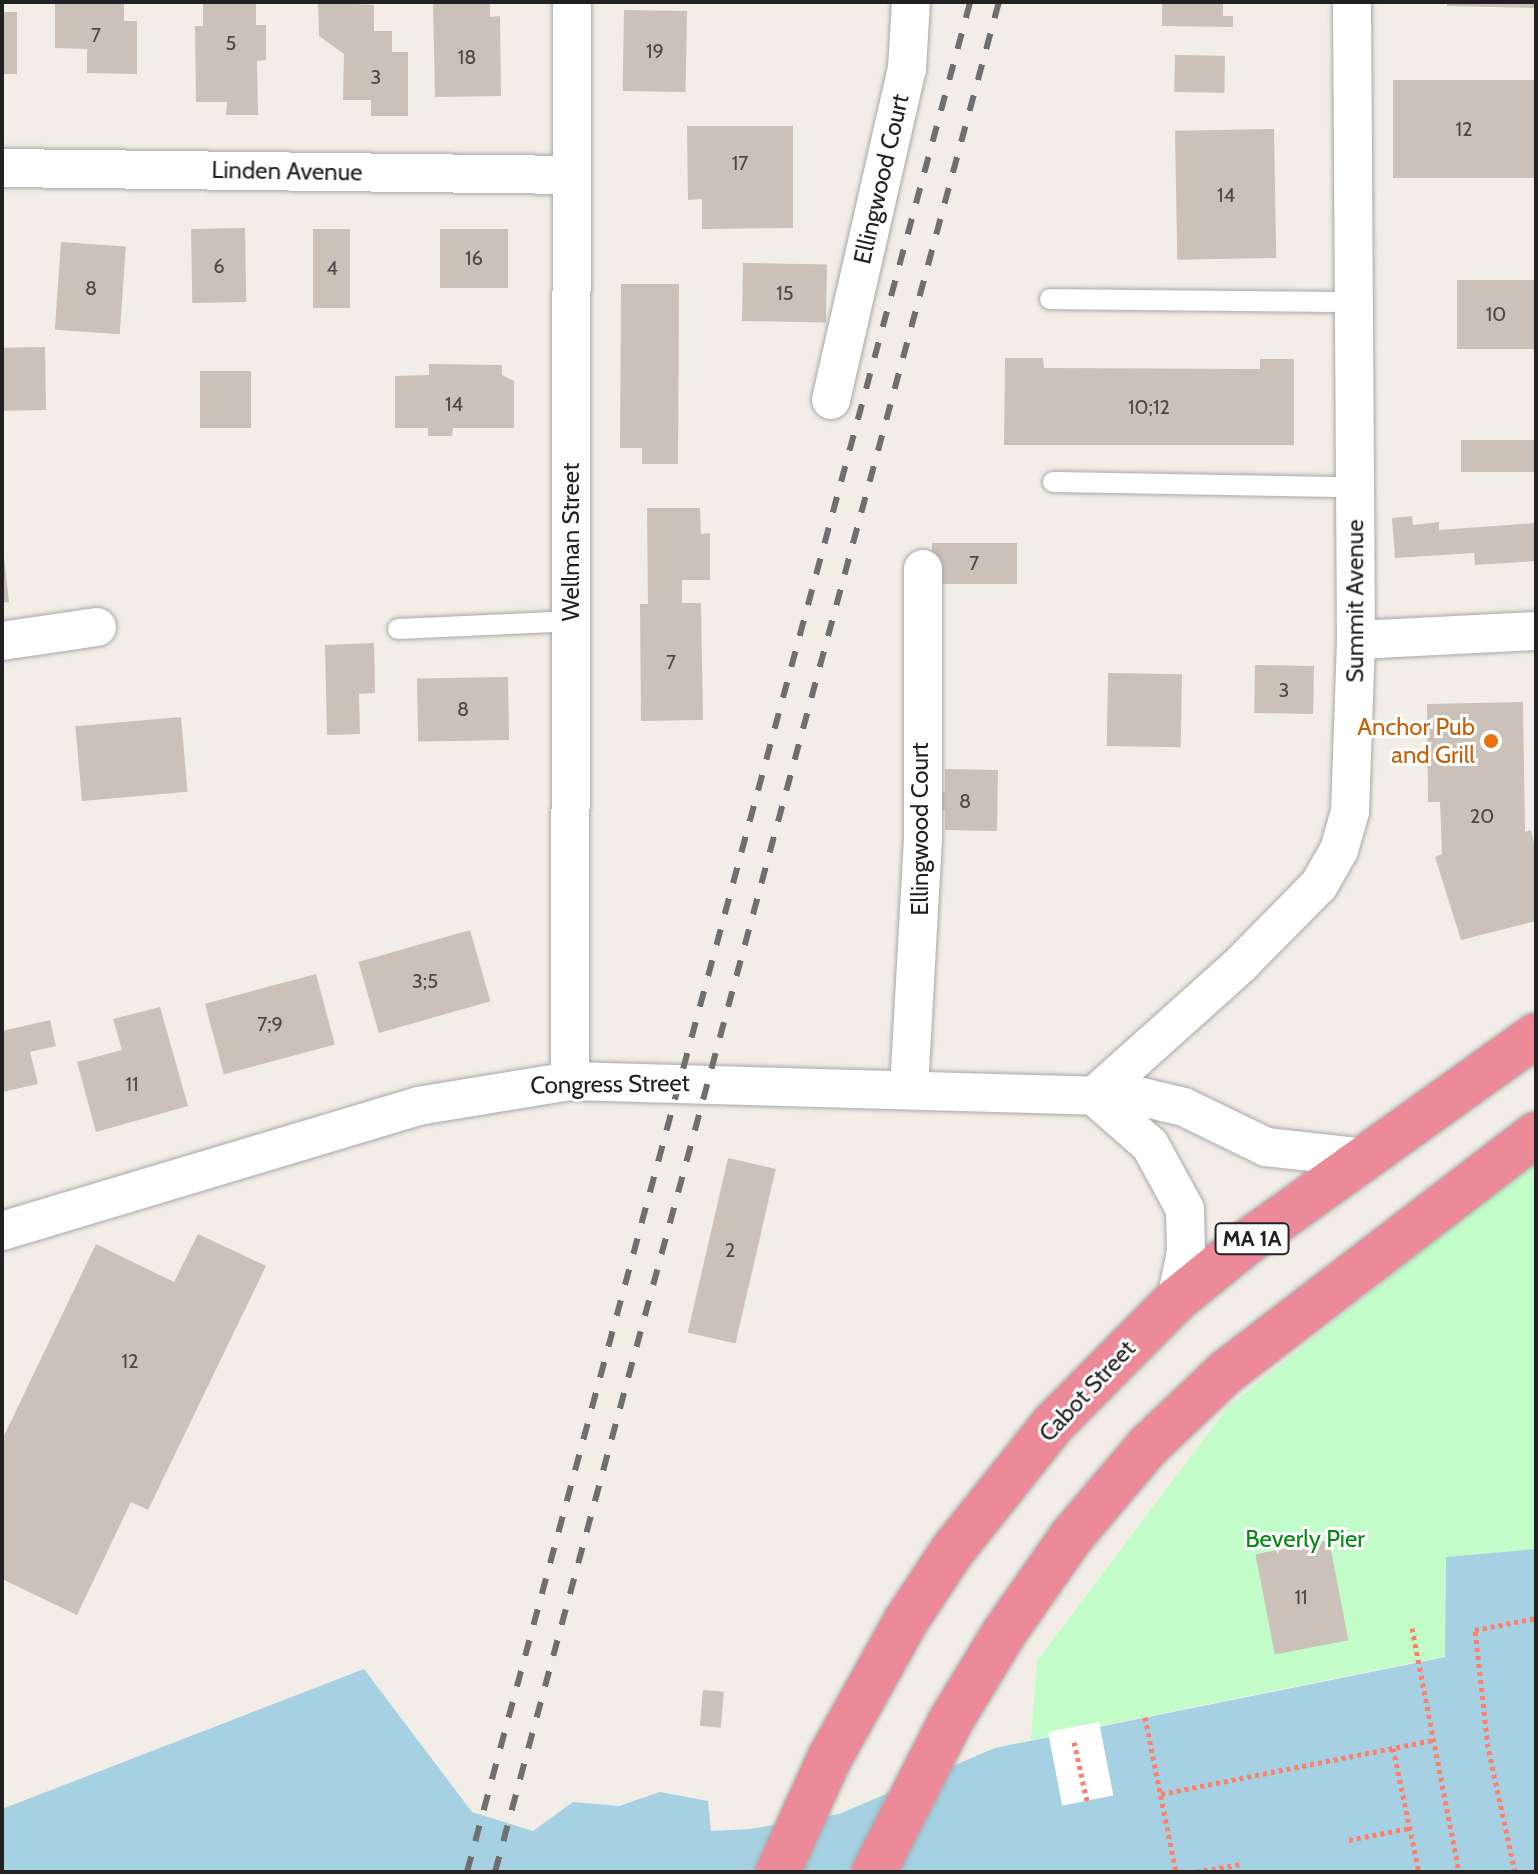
<!DOCTYPE html>
<html>
<head>
<meta charset="utf-8">
<style>
	body { margin:0 }
	#map { position:relative; width:1538px; height:1874px; overflow:hidden; background:#f2eee7; font-family:Cabin,sans-serif }
	div>[style] { position:absolute }
	.park>* { inset:0; background:#c2fdc9 }
	.water>* { inset:0; background:#a5d1e2 }
	.pier>* { inset:0; background:#fff; transform-origin:0 0 }
	.building>* { inset:0; background:#cac1b9; transform-origin:0 0 }
	.path>* { height:5px; margin-top:-2.5px; transform-origin:0; background:repeating-linear-gradient(90deg,#ff806a 0 4px,transparent 0 8px) }
	.roads { filter:drop-shadow(0 0 2px #a8a8a8) drop-shadow(0 0 2px #a8a8a8) }
	.lane>* { height:20px; margin:-10px; padding:0 10px; transform-origin:10px; border-radius:10px; background:#fff }
	.street>* { height:38px; margin:-19px; padding:0 19px; transform-origin:19px; border-radius:19px; background:#fff }
	.highway>* { height:44px; margin:-22px; padding:0 22px; transform-origin:22px; border-radius:22px; background:#ed8a99 }
	.rail>* { height:6px; margin-top:-3px; transform-origin:0; background:repeating-linear-gradient(90deg,#6f6f6f 0 16px,transparent 0 32px) }
	.dots>* { width:22px; height:22px; translate:-50% -50%; box-sizing:border-box; border:4px solid #fff; border-radius:50% }
	span { translate:-50% -50%; white-space:nowrap; text-align:center; line-height:1.15; -webkit-text-stroke:6px #fff; paint-order:stroke }
	.number-label { font-size:20px; color:#4b4947 }
	.number-label span { -webkit-text-stroke-width:0 }
	.shield-label span { padding:2px 6px; background:#fff; border:2px solid; border-radius:6px; -webkit-text-stroke-width:0 }
	.shield-label { font-size:22px; color:#212121; font-weight:700 }
	.street-label { font-size:24px; color:#212121 }
	.food-label { font-size:24px; color:#c56008 }
	.right { translate:-100% -50%; text-align:right }
	.park-label { font-size:24px; color:#058915 }
	.frame { position:absolute; inset:0; border:4px solid #212121; pointer-events:none }
</style>
</head>
<body>
<div id="map">
	<div class="park">
		<div style="clip-path:polygon(1536px 1158px,1536px 1549px,1446px 1557px,1445px 1656px,1031px 1740px,1037px 1661px,1228px 1407px)"></div>
	</div>
	<div class="water">
		<div style="clip-path:polygon(1536px 1549px,1536px 1872px,2px 1872px,2px 1809px,364px 1669px,472px 1812px,533px 1831px,573px 1802px,619px 1806px,660px 1792px,708px 1801px,711px 1831px,750px 1829px,839px 1814px,995px 1748px,1445px 1657px,1446px 1557px)"></div>
	</div>
	<div class="pier">
		<div style="left:1099px;top:1722px;width:75px;height:52px;rotate:79deg"></div>
	</div>
	<div class="building">
		<div style="clip-path:polygon(55px 2px,124px 2px,124px 21px,137px 21px,137px 74px,87px 73px,87px 49px,55px 48px)"></div>
		<div style="clip-path:polygon(203px 2px,256px 2px,256px 25px,266px 25px,266px 60px,257px 61px,258px 115px,226px 115px,227px 102px,196px 102px,195px 26px,203px 26px)"></div>
		<div style="clip-path:polygon(318px 2px,374px 5px,374px 31px,392px 31px,392px 52px,408px 52px,408px 116px,371px 116px,371px 100px,343px 100px,344px 54px,319px 36px)"></div>
		<div style="clip-path:polygon(433px 2px,490px 2px,490px 17px,500px 16px,501px 96px,435px 97px)"></div>
		<div style="clip-path:polygon(1162px 2px,1223px 2px,1223px 16px,1233px 16px,1233px 27px,1162px 26px)"></div>
		<div style="clip-path:polygon(1447px 2px,1536px 2px,1536px 8px,1447px 6px)"></div>
		<div style="left:624px;top:10px;width:63px;height:81px;rotate:1deg"></div>
		<div style="left:2px;top:12px;width:15px;height:62px"></div>
		<div style="left:1175px;top:55px;width:50px;height:37px;rotate:1deg"></div>
		<div style="left:1393px;top:80px;width:143px;height:98px"></div>
		<div style="clip-path:polygon(687px 126px,793px 126px,793px 228px,702px 229px,702px 199px,688px 200px)"></div>
		<div style="left:1274px;top:129px;width:129px;height:99px;rotate:89deg"></div>
		<div style="left:245px;top:228px;width:74px;height:54px;rotate:89deg"></div>
		<div style="left:313px;top:229px;width:37px;height:79px"></div>
		<div style="left:440px;top:229px;width:68px;height:59px"></div>
		<div style="left:61px;top:242px;width:65px;height:88px;rotate:4deg"></div>
		<div style="left:743px;top:263px;width:84px;height:58px;rotate:1deg"></div>
		<div style="left:1457px;top:280px;width:78px;height:69px"></div>
		<div style="clip-path:polygon(621px 284px,679px 284px,678px 464px,642px 464px,642px 448px,620px 448px)"></div>
		<div style="left:45px;top:347px;width:63px;height:43px;rotate:89deg"></div>
		<div style="clip-path:polygon(1005px 358px,1043px 358px,1044px 368px,1260px 369px,1260px 359px,1294px 359px,1294px 445px,1004px 445px)"></div>
		<div style="clip-path:polygon(429px 364px,502px 365px,502px 375px,514px 381px,514px 428px,453px 428px,452px 436px,428px 436px,428px 428px,395px 428px,395px 376px,429px 375px)"></div>
		<div style="left:200px;top:371px;width:51px;height:57px"></div>
		<div style="left:1536px;top:440px;width:32px;height:75px;rotate:90deg"></div>
		<div style="clip-path:polygon(647px 508px,700px 508px,701px 534px,710px 533px,710px 580px,682px 580px,682px 603px,701px 603px,703px 720px,641px 721px,640px 604px,648px 604px)"></div>
		<div style="clip-path:polygon(1412px 516px,1413px 525px,1439px 522px,1439px 530px,1536px 523px,1536px 561px,1475px 565px,1474px 553px,1395px 558px,1392px 518px)"></div>
		<div style="clip-path:polygon(2px 540px,9px 602px,2px 603px)"></div>
		<div style="left:932px;top:543px;width:85px;height:41px"></div>
		<div style="clip-path:polygon(374px 643px,375px 693px,359px 694px,360px 734px,327px 735px,325px 645px)"></div>
		<div style="left:1255px;top:665px;width:59px;height:48px;rotate:1deg"></div>
		<div style="left:1108px;top:673px;width:74px;height:73px;rotate:1deg"></div>
		<div style="left:508px;top:677px;width:63px;height:91px;rotate:89deg"></div>
		<div style="clip-path:polygon(1523px 702px,1525px 832px,1531px 830px,1536px 851px,1536px 921px,1461px 940px,1435px 857px,1442px 854px,1440px 802px,1428px 802px,1427px 704px)"></div>
		<div style="left:181px;top:717px;width:75px;height:106px;rotate:85deg"></div>
		<div style="clip-path:polygon(945px 769px,998px 770px,997px 831px,945px 830px,945px 810px,932px 811px,932px 791px,945px 792px)"></div>
		<div style="left:470px;top:930px;width:74px;height:116px;rotate:74deg"></div>
		<div style="left:316px;top:974px;width:73px;height:115px;rotate:75deg"></div>
		<div style="clip-path:polygon(160px 1007px,188px 1106px,96px 1132px,77px 1062px,122px 1050px,113px 1019px)"></div>
		<div style="clip-path:polygon(50px 1020px,56px 1046px,30px 1052px,38px 1084px,2px 1092px,2px 1031px)"></div>
		<div style="left:728px;top:1158px;width:49px;height:179px;rotate:13deg"></div>
		<div style="clip-path:polygon(198px 1234px,266px 1266px,148px 1510px,131px 1502px,77px 1615px,2px 1579px,2px 1440px,96px 1244px,174px 1282px)"></div>
		<div style="left:1329px;top:1540px;width:102px;height:75px;rotate:79deg"></div>
		<div style="left:703px;top:1690px;width:21px;height:36px;rotate:5deg"></div>
	</div>
	<div class="path">
		<div style="left:1412px;top:1628px;width:248px;rotate:79.1deg"></div>
		<div style="left:1145px;top:1717px;width:158px;rotate:78.7deg"></div>
		<div style="left:1074px;top:1742px;width:60px;rotate:77.6deg"></div>
		<div style="left:1393px;top:1748px;width:127px;rotate:78.2deg"></div>
		<div style="left:1161px;top:1794px;width:278px;rotate:-11.2deg"></div>
		<div style="left:1349px;top:1840px;width:62px;rotate:-11.1deg"></div>
		<div style="left:1196px;top:1872px;width:46px;rotate:-10.1deg"></div>
		<div style="left:1515px;top:1872px;width:128px;rotate:-102.2deg"></div>
		<div style="left:1488px;top:1747px;width:118px;rotate:-96.3deg"></div>
		<div style="left:1475px;top:1630px;width:62px;rotate:-11.1deg"></div>
	</div>
	<div class="roads">
		<div class="lane">
			<div style="left:1050px;top:299px;width:302px;rotate:0.6deg"></div>
			<div style="left:1053px;top:482px;width:301px;rotate:1deg"></div>
			<div style="left:398px;top:629px;width:173px;rotate:-2.6deg"></div>
		</div>
		<div class="street">
			<div style="left:2px;top:168px;width:570px;rotate:0.7deg"></div>
			<div style="left:831px;top:400px;width:340px;rotate:-77.1deg"></div>
			<div style="left:907px;top:69px;width:67px;rotate:-86.6deg"></div>
			<div style="left:1356px;top:640px;width:180px;rotate:-2.9deg"></div>
			<div style="left:2px;top:641px;width:96px;rotate:-8.4deg"></div>
			<div style="left:570px;top:1081px;width:1079px;rotate:-89.89deg"></div>
			<div style="left:909px;top:1089px;width:251px;rotate:-86.8deg"></div>
			<div style="left:923px;top:838px;width:269px;rotate:-90deg"></div>
			<div style="left:1094px;top:1096px;width:198px;rotate:-41.9deg"></div>
			<div style="left:1241px;top:964px;width:111px;rotate:-45.4deg"></div>
			<div style="left:1319px;top:885px;width:40px;rotate:-60.3deg"></div>
			<div style="left:1339px;top:850px;width:40px;rotate:-74deg"></div>
			<div style="left:1350px;top:812px;width:172px;rotate:-88deg"></div>
			<div style="left:1356px;top:640px;width:638px;rotate:-90.36deg"></div>
			<div style="left:1094px;top:1096px;width:74px;rotate:41.2deg"></div>
			<div style="left:1150px;top:1145px;width:73px;rotate:61.3deg"></div>
			<div style="left:1185px;top:1209px;width:43px;rotate:88.7deg"></div>
			<div style="left:1186px;top:1252px;width:49px;rotate:101.8deg"></div>
			<div style="left:2px;top:1231px;width:434px;rotate:-16.7deg"></div>
			<div style="left:418px;top:1106px;width:154px;rotate:-9.3deg"></div>
			<div style="left:570px;top:1081px;width:572px;rotate:1.6deg"></div>
			<div style="left:1142px;top:1097px;width:43px;rotate:13.4deg"></div>
			<div style="left:1184px;top:1107px;width:91px;rotate:26deg"></div>
			<div style="left:1266px;top:1147px;width:100px;rotate:6.3deg"></div>
		</div>
		<div class="highway">
			<div style="left:778px;top:1872px;width:124px;rotate:-65.7deg"></div>
			<div style="left:829px;top:1759px;width:160px;rotate:-60.9deg"></div>
			<div style="left:907px;top:1619px;width:82px;rotate:-56.5deg"></div>
			<div style="left:952px;top:1551px;width:162px;rotate:-51.5deg"></div>
			<div style="left:1053px;top:1424px;width:175px;rotate:-45.2deg"></div>
			<div style="left:1176px;top:1300px;width:90px;rotate:-39.2deg"></div>
			<div style="left:1246px;top:1243px;width:357px;rotate:-35.6deg"></div>
			<div style="left:874px;top:1872px;width:168px;rotate:-63.1deg"></div>
			<div style="left:950px;top:1722px;width:104px;rotate:-58.8deg"></div>
			<div style="left:1004px;top:1633px;width:117px;rotate:-55.1deg"></div>
			<div style="left:1071px;top:1537px;width:119px;rotate:-49.8deg"></div>
			<div style="left:1148px;top:1446px;width:108px;rotate:-43.5deg"></div>
			<div style="left:1226px;top:1372px;width:391px;rotate:-37.5deg"></div>
		</div>
	</div>
	<div class="rail">
		<div style="left:467px;top:1872px;width:1936px;rotate:-74.94deg"></div>
		<div style="left:495px;top:1872px;width:1937px;rotate:-74.92deg"></div>
	</div>
	<div class="dots">
		<div style="left:1491px;top:741px;background:#e8710a"></div>
	</div>
	<div class="number-label">
		<span style="left:96px;top:35px">7</span>
		<span style="left:231px;top:43px">5</span>
		<span style="left:655px;top:51px">19</span>
		<span style="left:467px;top:57px">18</span>
		<span style="left:376px;top:77px">3</span>
		<span style="left:1464px;top:129px">12</span>
		<span style="left:740px;top:163px">17</span>
		<span style="left:1226px;top:195px">14</span>
		<span style="left:474px;top:258px">16</span>
		<span style="left:219px;top:266px">6</span>
		<span style="left:332px;top:268px">4</span>
		<span style="left:91px;top:288px">8</span>
		<span style="left:785px;top:293px">15</span>
		<span style="left:1496px;top:314px">10</span>
		<span style="left:454px;top:404px">14</span>
		<span style="left:1149px;top:407px">10;12</span>
		<span style="left:974px;top:563px">7</span>
		<span style="left:671px;top:662px">7</span>
		<span style="left:1284px;top:690px">3</span>
		<span style="left:463px;top:709px">8</span>
		<span style="left:965px;top:801px">8</span>
		<span style="left:1482px;top:816px">20</span>
		<span style="left:425px;top:981px">3;5</span>
		<span style="left:270px;top:1024px">7;9</span>
		<span style="left:132px;top:1084px">11</span>
		<span style="left:730px;top:1250px">2</span>
		<span style="left:130px;top:1361px">12</span>
		<span style="left:1301px;top:1597px">11</span>
	</div>
	<div class="shield-label">
		<span style="left:1252px;top:1239px">MA 1A</span>
	</div>
	<div class="street-label">
		<span style="left:287px;top:171px;rotate:1deg">Linden Avenue</span>
		<span style="left:881px;top:179px;rotate:-77deg">Ellingwood Court</span>
		<span style="left:571px;top:542px;rotate:-90deg">Wellman Street</span>
		<span style="left:1355px;top:601px;rotate:-90deg">Summit Avenue</span>
		<span style="left:920px;top:829px;rotate:-90deg">Ellingwood Court</span>
		<span style="left:610px;top:1084px;rotate:-1deg">Congress Street</span>
		<span style="left:1087px;top:1391px;rotate:-47deg">Cabot Street</span>
	</div>
	<div class="food-label">
		<span class="right" style="left:1475px;top:741px">Anchor Pub<br>and Grill</span>
	</div>
	<div class="park-label">
		<span style="left:1305px;top:1539px">Beverly Pier</span>
	</div>
	<div class="frame"></div>
</div>
</body>
</html>
